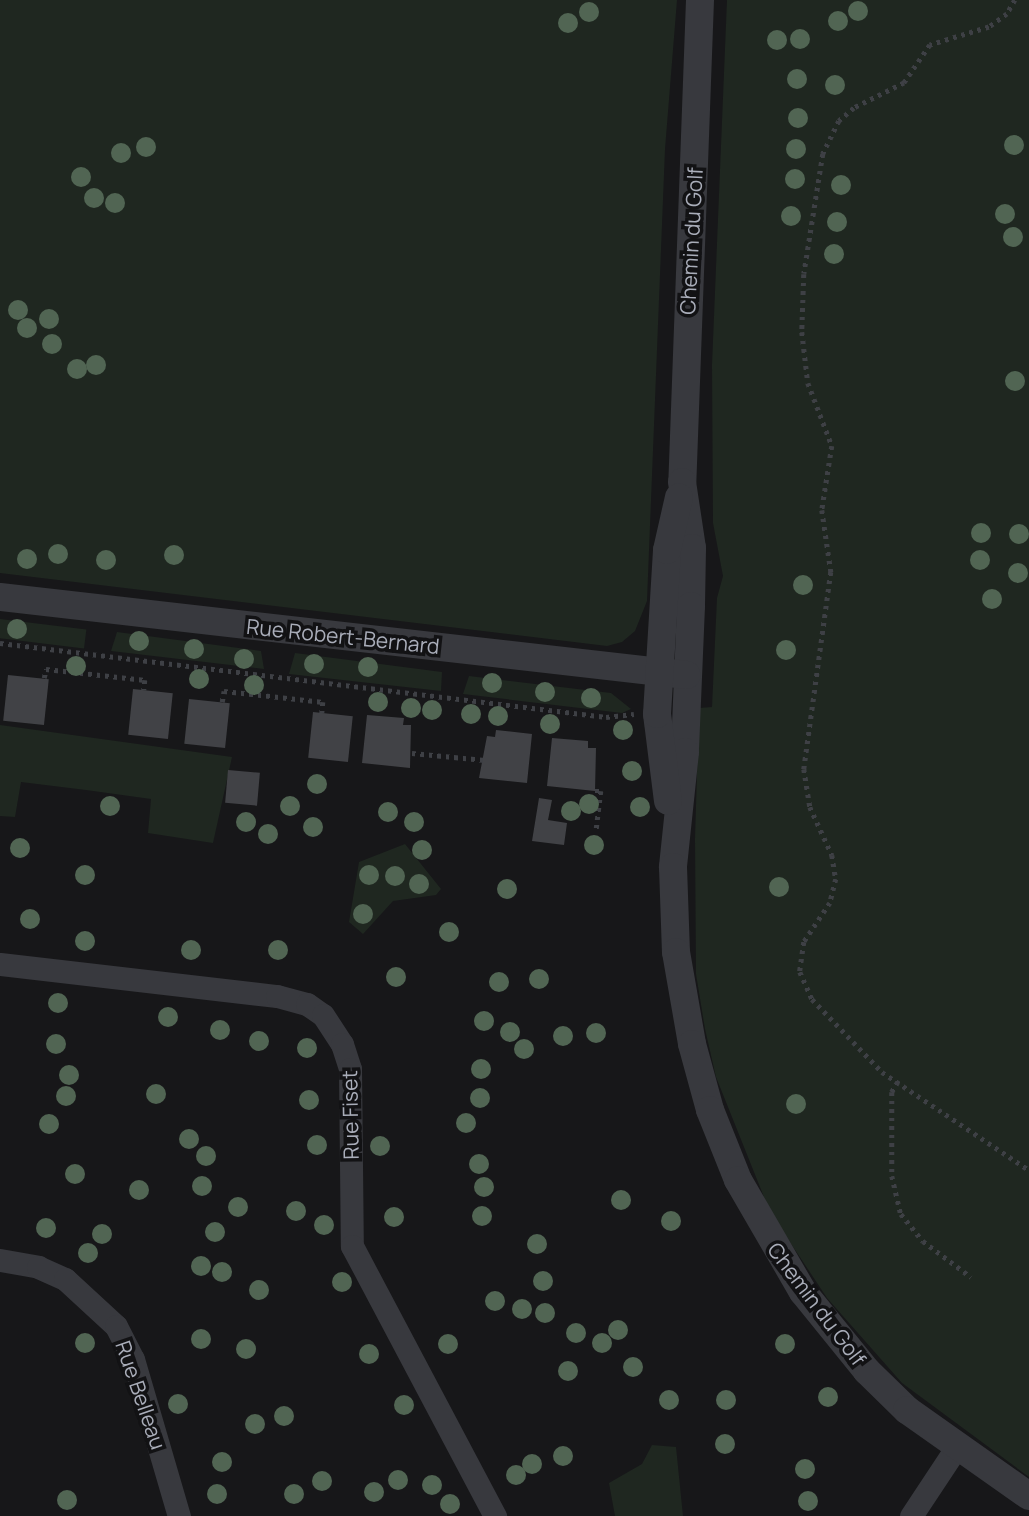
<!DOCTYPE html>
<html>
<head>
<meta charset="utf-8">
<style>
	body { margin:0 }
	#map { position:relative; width:1029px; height:1516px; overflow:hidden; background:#171719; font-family:Manrope,sans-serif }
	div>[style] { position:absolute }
	.green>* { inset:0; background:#1f2720; transform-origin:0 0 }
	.building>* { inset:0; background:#414246; transform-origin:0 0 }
	.path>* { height:4.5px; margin-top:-2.25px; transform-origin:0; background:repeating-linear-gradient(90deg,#3e4045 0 3.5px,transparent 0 8.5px) }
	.minor>* { height:23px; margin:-11.5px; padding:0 11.5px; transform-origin:11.5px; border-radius:11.5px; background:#38393e }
	.tertiary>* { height:28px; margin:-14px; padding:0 14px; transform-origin:14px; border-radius:14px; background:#38393e }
	.trees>* { width:20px; height:20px; margin:-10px; border-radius:50%; background:#516553 }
	span { translate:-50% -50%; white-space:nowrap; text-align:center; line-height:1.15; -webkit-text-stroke:7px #121214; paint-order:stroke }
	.street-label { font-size:21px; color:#a9adb9 }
</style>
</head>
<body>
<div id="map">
	<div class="green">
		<div style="clip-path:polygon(0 0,677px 0,665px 149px,647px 601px,635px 631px,622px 642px,607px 646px,0 573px)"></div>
		<div style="clip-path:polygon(727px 0,1029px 0,1029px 1477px,902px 1383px,827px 1298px,770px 1212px,716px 1077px,705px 1029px,696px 974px,695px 839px,699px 708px,712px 707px,717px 598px,723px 576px,713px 523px,712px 365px)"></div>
		<div style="left:0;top:619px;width:87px;height:19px;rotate:7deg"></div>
		<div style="clip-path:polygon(117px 632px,261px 651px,264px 669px,111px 651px)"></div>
		<div style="clip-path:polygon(295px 653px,442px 672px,441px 691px,289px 674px)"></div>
		<div style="clip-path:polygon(469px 676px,611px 693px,631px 709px,622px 713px,463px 694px)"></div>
		<div style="clip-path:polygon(0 725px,232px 757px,213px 843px,148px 833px,151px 799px,86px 790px,21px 782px,15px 817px,0 816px)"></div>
		<div style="clip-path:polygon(405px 844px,441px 889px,436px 895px,393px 901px,363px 934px,349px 922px,359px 862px)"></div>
		<div style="clip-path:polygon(652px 1445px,676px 1447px,683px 1516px,615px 1516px,609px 1483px,642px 1464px)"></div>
	</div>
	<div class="building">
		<div style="left:8px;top:675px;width:41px;height:46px;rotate:6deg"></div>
		<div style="left:133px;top:689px;width:40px;height:46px;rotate:6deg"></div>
		<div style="left:189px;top:699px;width:41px;height:45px;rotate:6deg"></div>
		<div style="left:313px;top:712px;width:40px;height:46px;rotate:6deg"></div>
		<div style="clip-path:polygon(367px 715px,404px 718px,403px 725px,411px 725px,410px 768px,362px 763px)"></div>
		<div style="clip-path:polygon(496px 730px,532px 734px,527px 783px,479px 778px,487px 736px,495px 737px)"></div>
		<div style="clip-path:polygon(552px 738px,588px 741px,588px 748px,596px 748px,595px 791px,547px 786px)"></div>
		<div style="left:228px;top:770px;width:32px;height:33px;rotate:5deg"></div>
		<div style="clip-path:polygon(539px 798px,552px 800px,548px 820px,567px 823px,564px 845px,532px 841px)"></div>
	</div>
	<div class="path">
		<div style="left:1015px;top:0;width:16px;rotate:120deg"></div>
		<div style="left:1007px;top:14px;width:22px;rotate:144deg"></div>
		<div style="left:989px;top:27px;width:62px;rotate:163deg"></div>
		<div style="left:930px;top:45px;width:46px;rotate:124.4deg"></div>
		<div style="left:904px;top:83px;width:56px;rotate:153.4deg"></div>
		<div style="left:854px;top:108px;width:20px;rotate:139deg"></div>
		<div style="left:839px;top:121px;width:37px;rotate:116deg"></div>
		<div style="left:823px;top:154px;width:121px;rotate:99deg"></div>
		<div style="left:804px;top:274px;width:58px;rotate:92deg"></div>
		<div style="left:802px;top:332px;width:51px;rotate:83.3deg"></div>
		<div style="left:808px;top:383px;width:67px;rotate:69.1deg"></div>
		<div style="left:832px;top:446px;width:65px;rotate:98.9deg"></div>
		<div style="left:822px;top:510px;width:63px;rotate:81.7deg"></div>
		<div style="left:831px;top:572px;width:199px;rotate:97.8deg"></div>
		<div style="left:804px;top:769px;width:38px;rotate:81deg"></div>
		<div style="left:810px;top:807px;width:53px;rotate:65.4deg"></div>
		<div style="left:832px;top:855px;width:24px;rotate:81deg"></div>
		<div style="left:836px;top:879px;width:25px;rotate:104deg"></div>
		<div style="left:830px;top:903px;width:47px;rotate:123.7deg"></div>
		<div style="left:804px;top:942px;width:30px;rotate:98deg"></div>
		<div style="left:800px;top:972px;width:30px;rotate:66deg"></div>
		<div style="left:812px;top:999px;width:101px;rotate:46.2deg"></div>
		<div style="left:882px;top:1072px;width:177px;rotate:33.7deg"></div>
		<div style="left:0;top:643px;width:611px;rotate:6.96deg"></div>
		<div style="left:606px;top:717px;width:28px;rotate:-6deg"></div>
		<div style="left:44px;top:678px;width:9px;rotate:-77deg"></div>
		<div style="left:46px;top:669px;width:100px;rotate:6.3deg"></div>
		<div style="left:145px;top:680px;width:10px;rotate:96deg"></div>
		<div style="left:222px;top:702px;width:11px;rotate:-80deg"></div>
		<div style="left:224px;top:691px;width:100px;rotate:6.3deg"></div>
		<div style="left:323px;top:702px;width:11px;rotate:95deg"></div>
		<div style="left:412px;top:753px;width:73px;rotate:5.5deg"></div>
		<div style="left:595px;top:791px;width:6px"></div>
		<div style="left:601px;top:791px;width:42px;rotate:96.8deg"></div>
		<div style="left:898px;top:1082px;width:12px;rotate:121deg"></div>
		<div style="left:892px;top:1092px;width:84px;rotate:90deg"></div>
		<div style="left:892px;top:1176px;width:39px;rotate:77deg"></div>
		<div style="left:901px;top:1214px;width:35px;rotate:51deg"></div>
		<div style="left:923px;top:1241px;width:60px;rotate:36.9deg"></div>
	</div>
	<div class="minor">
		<div style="left:0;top:964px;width:279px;rotate:6.6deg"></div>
		<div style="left:277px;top:996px;width:31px;rotate:15deg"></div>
		<div style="left:307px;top:1004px;width:19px;rotate:35deg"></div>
		<div style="left:323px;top:1015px;width:35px;rotate:57deg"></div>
		<div style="left:342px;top:1044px;width:26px;rotate:72deg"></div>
		<div style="left:350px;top:1069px;width:177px;rotate:89.4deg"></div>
		<div style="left:352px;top:1246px;width:306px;rotate:62.1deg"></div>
		<div style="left:0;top:1260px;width:39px;rotate:10deg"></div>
		<div style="left:38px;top:1267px;width:30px;rotate:24deg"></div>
		<div style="left:65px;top:1279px;width:69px;rotate:42.7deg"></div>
		<div style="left:116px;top:1326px;width:37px;rotate:63deg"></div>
		<div style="left:133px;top:1359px;width:164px;rotate:73.7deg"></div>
		<div style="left:911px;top:1516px;width:82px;rotate:-56.5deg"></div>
	</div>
	<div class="tertiary">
		<div style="left:700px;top:0;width:482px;rotate:92.1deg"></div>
		<div style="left:682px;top:482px;width:67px;rotate:81.4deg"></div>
		<div style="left:692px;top:548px;width:58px;rotate:91deg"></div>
		<div style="left:691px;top:606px;width:146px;rotate:92.4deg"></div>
		<div style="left:685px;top:752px;width:116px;rotate:96deg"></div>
		<div style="left:673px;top:867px;width:85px;rotate:88deg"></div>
		<div style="left:676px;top:952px;width:93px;rotate:80.1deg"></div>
		<div style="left:692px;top:1044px;width:68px;rotate:74.7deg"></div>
		<div style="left:710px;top:1110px;width:75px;rotate:68.2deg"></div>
		<div style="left:738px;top:1180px;width:129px;rotate:59.9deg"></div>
		<div style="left:803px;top:1292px;width:102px;rotate:51deg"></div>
		<div style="left:867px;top:1371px;width:56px;rotate:44.3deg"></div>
		<div style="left:907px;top:1410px;width:149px;rotate:35.2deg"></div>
		<div style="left:0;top:597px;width:691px;rotate:6.48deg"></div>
		<div style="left:668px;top:801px;width:88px;rotate:-97.2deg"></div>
		<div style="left:657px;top:714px;width:164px;rotate:-86.5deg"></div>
		<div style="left:667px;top:550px;width:54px;rotate:-77.2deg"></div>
	</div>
	<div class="trees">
		<div style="left:858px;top:11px"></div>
		<div style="left:589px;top:12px"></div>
		<div style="left:838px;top:21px"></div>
		<div style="left:568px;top:23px"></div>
		<div style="left:800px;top:39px"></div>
		<div style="left:777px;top:40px"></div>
		<div style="left:797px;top:79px"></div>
		<div style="left:835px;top:85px"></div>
		<div style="left:798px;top:118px"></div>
		<div style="left:1014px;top:145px"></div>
		<div style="left:146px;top:147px"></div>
		<div style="left:796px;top:149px"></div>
		<div style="left:121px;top:153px"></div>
		<div style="left:81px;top:177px"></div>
		<div style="left:795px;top:179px"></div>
		<div style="left:841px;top:185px"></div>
		<div style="left:94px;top:198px"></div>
		<div style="left:115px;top:203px"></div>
		<div style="left:1005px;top:214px"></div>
		<div style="left:791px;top:216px"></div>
		<div style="left:837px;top:222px"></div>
		<div style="left:1013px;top:237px"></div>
		<div style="left:834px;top:254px"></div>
		<div style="left:18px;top:310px"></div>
		<div style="left:49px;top:319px"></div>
		<div style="left:27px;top:328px"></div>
		<div style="left:52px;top:344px"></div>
		<div style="left:96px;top:365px"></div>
		<div style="left:77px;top:369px"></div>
		<div style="left:1015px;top:381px"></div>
		<div style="left:981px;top:533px"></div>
		<div style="left:1019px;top:534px"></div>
		<div style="left:58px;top:554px"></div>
		<div style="left:174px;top:555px"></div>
		<div style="left:27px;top:559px"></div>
		<div style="left:106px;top:560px"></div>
		<div style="left:980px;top:560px"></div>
		<div style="left:1018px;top:573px"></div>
		<div style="left:803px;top:585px"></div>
		<div style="left:992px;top:599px"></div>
		<div style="left:17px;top:629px"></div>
		<div style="left:139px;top:641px"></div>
		<div style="left:194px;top:649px"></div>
		<div style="left:786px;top:650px"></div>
		<div style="left:244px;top:659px"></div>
		<div style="left:314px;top:664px"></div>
		<div style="left:76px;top:666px"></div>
		<div style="left:368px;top:667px"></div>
		<div style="left:199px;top:679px"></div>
		<div style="left:492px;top:683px"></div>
		<div style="left:254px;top:685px"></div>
		<div style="left:545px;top:692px"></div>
		<div style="left:591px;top:698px"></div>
		<div style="left:378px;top:702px"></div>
		<div style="left:411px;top:708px"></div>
		<div style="left:432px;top:710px"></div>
		<div style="left:471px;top:714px"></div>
		<div style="left:498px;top:716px"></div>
		<div style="left:550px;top:724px"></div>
		<div style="left:623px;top:730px"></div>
		<div style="left:632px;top:771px"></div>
		<div style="left:317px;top:784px"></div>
		<div style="left:589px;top:804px"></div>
		<div style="left:110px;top:806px"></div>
		<div style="left:290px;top:806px"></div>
		<div style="left:640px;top:807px"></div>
		<div style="left:571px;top:811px"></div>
		<div style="left:388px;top:812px"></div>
		<div style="left:246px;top:822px"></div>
		<div style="left:414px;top:822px"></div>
		<div style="left:313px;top:827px"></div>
		<div style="left:268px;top:834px"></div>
		<div style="left:594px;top:845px"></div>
		<div style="left:20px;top:848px"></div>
		<div style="left:422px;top:850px"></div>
		<div style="left:85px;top:875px"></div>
		<div style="left:369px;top:875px"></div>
		<div style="left:395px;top:876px"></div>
		<div style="left:419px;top:884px"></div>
		<div style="left:779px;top:887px"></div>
		<div style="left:507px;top:889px"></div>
		<div style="left:363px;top:914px"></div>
		<div style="left:30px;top:919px"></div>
		<div style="left:449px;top:932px"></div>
		<div style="left:85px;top:941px"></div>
		<div style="left:191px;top:950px"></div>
		<div style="left:278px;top:950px"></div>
		<div style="left:396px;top:977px"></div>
		<div style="left:539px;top:979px"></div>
		<div style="left:499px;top:982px"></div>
		<div style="left:58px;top:1003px"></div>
		<div style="left:168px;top:1017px"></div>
		<div style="left:484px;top:1021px"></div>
		<div style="left:220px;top:1030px"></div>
		<div style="left:510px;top:1032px"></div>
		<div style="left:596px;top:1033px"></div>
		<div style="left:563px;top:1036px"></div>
		<div style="left:259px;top:1041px"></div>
		<div style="left:56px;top:1044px"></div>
		<div style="left:307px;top:1048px"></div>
		<div style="left:524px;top:1049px"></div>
		<div style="left:481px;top:1069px"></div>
		<div style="left:69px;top:1075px"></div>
		<div style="left:156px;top:1094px"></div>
		<div style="left:66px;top:1096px"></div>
		<div style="left:480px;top:1098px"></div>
		<div style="left:309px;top:1100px"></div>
		<div style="left:796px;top:1104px"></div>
		<div style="left:466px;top:1123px"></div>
		<div style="left:49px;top:1124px"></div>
		<div style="left:189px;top:1139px"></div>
		<div style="left:317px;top:1145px"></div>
		<div style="left:380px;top:1146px"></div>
		<div style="left:206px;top:1156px"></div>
		<div style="left:479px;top:1164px"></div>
		<div style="left:75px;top:1174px"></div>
		<div style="left:202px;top:1186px"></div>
		<div style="left:484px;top:1187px"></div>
		<div style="left:139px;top:1190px"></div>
		<div style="left:621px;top:1200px"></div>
		<div style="left:238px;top:1207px"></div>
		<div style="left:296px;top:1211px"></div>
		<div style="left:482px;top:1216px"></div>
		<div style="left:394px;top:1217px"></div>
		<div style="left:671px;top:1221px"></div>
		<div style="left:324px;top:1225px"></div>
		<div style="left:46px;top:1228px"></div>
		<div style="left:215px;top:1232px"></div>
		<div style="left:102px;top:1234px"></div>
		<div style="left:537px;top:1244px"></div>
		<div style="left:88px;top:1253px"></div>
		<div style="left:201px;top:1266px"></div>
		<div style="left:222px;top:1272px"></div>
		<div style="left:543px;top:1281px"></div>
		<div style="left:342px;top:1282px"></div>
		<div style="left:259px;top:1290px"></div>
		<div style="left:495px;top:1301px"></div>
		<div style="left:522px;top:1309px"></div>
		<div style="left:545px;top:1313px"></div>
		<div style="left:618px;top:1330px"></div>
		<div style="left:576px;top:1333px"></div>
		<div style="left:201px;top:1339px"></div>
		<div style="left:85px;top:1343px"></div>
		<div style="left:602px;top:1343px"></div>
		<div style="left:448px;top:1344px"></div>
		<div style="left:785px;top:1344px"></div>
		<div style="left:246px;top:1349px"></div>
		<div style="left:369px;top:1354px"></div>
		<div style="left:633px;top:1367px"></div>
		<div style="left:568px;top:1371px"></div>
		<div style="left:828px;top:1397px"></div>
		<div style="left:669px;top:1400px"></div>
		<div style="left:726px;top:1400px"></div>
		<div style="left:178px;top:1404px"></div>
		<div style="left:404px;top:1405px"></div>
		<div style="left:284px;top:1416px"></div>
		<div style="left:255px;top:1424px"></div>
		<div style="left:725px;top:1444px"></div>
		<div style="left:563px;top:1456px"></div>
		<div style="left:222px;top:1462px"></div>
		<div style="left:532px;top:1464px"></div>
		<div style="left:805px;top:1469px"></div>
		<div style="left:516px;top:1475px"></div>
		<div style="left:398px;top:1480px"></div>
		<div style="left:322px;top:1481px"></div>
		<div style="left:432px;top:1485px"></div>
		<div style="left:374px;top:1492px"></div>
		<div style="left:217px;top:1494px"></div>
		<div style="left:294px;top:1494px"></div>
		<div style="left:67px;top:1500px"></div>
		<div style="left:808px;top:1501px"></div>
		<div style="left:450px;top:1504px"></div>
	</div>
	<div class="street-label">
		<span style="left:691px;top:241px;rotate:-87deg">Chemin du Golf</span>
		<span style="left:343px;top:636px;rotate:6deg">Rue Robert-Bernard</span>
		<span style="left:350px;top:1115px;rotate:-91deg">Rue Fiset</span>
		<span style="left:817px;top:1304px;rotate:53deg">Chemin du Golf</span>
		<span style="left:141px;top:1395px;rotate:71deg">Rue Belleau</span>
	</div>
</div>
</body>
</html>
